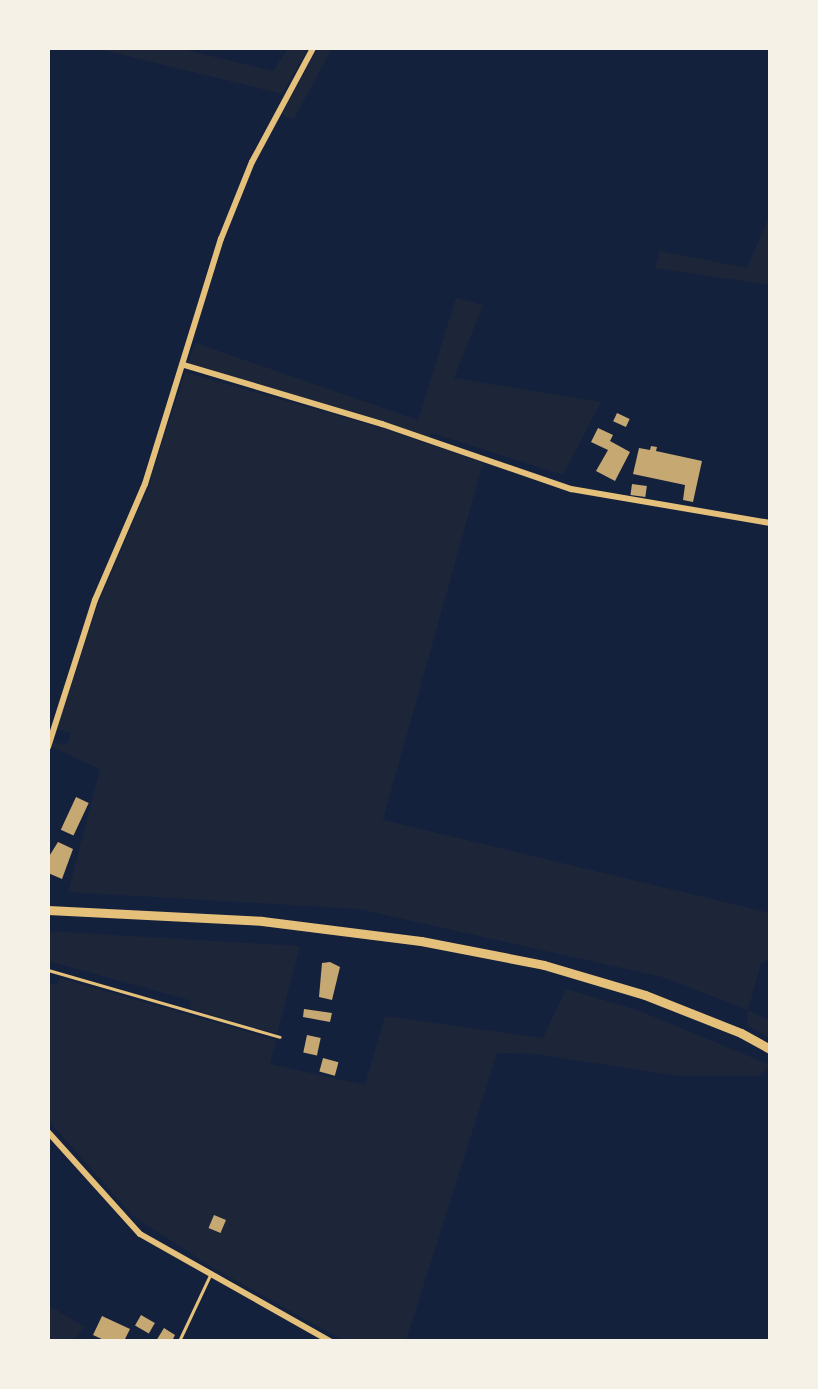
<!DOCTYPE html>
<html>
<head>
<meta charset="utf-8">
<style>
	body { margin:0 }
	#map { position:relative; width:818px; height:1389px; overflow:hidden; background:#14213d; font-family:"DejaVu Sans",sans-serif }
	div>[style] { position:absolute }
	.green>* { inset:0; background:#1d2539 }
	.building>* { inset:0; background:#c6a872; transform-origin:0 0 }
	.service>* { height:3px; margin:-1.5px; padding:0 1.5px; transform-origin:1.5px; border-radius:1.5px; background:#e5c07b }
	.minor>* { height:6px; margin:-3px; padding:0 3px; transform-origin:3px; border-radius:3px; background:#e5c07b }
	.secondary>* { height:9px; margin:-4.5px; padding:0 4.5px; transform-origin:4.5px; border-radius:4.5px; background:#e5c07b }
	span { translate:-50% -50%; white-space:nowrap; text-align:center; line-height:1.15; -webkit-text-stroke:5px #f6f1e7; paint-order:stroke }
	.frame { position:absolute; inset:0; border:50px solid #f6f1e7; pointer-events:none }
</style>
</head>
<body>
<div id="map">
	<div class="green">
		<div style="clip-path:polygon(95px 48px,178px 48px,273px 71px,288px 48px,308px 48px,282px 94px)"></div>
		<div style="clip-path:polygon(318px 48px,332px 48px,294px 119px,286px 117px,282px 114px)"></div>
		<div style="clip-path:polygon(770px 215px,770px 285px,655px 268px,660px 251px,747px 268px)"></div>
		<div style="clip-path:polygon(456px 298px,483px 305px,454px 378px,601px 402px,563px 475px,432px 433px,429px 437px,188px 364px,195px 343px,418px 420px)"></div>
		<div style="clip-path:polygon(185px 372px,381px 428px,483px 463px,383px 820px,770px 913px,770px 958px,761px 964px,748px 1010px,770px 1021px,770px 1038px,747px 1025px,748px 1010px,662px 977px,359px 909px,68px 892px,100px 769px,52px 747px,53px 742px,67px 745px,71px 733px,57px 729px,99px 602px,148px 488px)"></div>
		<div style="clip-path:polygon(48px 931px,300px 946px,277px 1034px,191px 1009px,189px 1000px,48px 961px)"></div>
		<div style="clip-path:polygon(60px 978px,276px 1040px,270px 1064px,365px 1085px,385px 1016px,543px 1038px,566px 989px,640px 1011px,770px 1065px,759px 1076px,679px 1076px,535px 1054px,497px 1053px,406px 1341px,344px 1341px,212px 1267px,133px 1216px,48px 1120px,48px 982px,58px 985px)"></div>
		<div style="clip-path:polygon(48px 1305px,85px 1327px,73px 1341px,48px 1341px)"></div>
	</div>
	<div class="building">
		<div style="left:617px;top:413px;width:14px;height:9px;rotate:25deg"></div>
		<div style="clip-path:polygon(598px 428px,613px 435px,610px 441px,630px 452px,615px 481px,596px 471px,608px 450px,591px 442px)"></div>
		<div style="clip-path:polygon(651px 446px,657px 447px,656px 451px,702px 461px,693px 502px,683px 500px,685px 485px,633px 474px,639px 448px,650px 450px)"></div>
		<div style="left:632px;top:484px;width:15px;height:11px;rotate:8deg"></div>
		<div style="left:76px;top:797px;width:14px;height:36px;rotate:25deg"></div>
		<div style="clip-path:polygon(58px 842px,73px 849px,62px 879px,48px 873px,48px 858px)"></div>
		<div style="clip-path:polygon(330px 962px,340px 967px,332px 1000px,319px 997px,322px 963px)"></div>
		<div style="clip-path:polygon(304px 1009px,332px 1013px,330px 1022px,303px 1017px)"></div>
		<div style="left:307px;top:1035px;width:14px;height:18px;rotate:12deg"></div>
		<div style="left:323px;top:1058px;width:16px;height:14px;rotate:15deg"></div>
		<div style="left:214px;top:1215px;width:13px;height:14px;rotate:23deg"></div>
		<div style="left:141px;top:1315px;width:16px;height:12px;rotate:30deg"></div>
		<div style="clip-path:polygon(102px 1316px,130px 1329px,124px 1341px,106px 1341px,93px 1335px)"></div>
		<div style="clip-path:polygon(164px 1328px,175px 1335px,172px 1341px,156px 1341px)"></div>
	</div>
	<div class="service">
		<div style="left:48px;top:970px;width:241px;rotate:16.1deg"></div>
		<div style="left:179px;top:1341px;width:73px;rotate:-64.8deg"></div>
	</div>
	<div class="minor">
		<div style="left:184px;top:365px;width:207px;rotate:16.6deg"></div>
		<div style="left:382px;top:424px;width:200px;rotate:19deg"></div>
		<div style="left:571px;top:489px;width:202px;rotate:9.7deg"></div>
		<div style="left:48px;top:747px;width:154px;rotate:-72.3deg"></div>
		<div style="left:95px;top:600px;width:126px;rotate:-66.7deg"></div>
		<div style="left:145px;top:484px;width:257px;rotate:-72.8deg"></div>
		<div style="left:221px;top:239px;width:83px;rotate:-68.1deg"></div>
		<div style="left:252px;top:162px;width:129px;rotate:-61.8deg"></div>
		<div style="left:48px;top:1132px;width:137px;rotate:48deg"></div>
		<div style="left:140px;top:1234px;width:218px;rotate:29.4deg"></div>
	</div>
	<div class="secondary">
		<div style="left:48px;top:910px;width:214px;rotate:2.9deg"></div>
		<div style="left:262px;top:921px;width:160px;rotate:7.2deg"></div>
		<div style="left:421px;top:941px;width:125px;rotate:11deg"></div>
		<div style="left:544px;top:965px;width:105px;rotate:16.5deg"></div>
		<div style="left:645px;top:995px;width:103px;rotate:21.6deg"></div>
		<div style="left:741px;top:1033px;width:33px;rotate:29deg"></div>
	</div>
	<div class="frame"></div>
</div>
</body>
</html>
